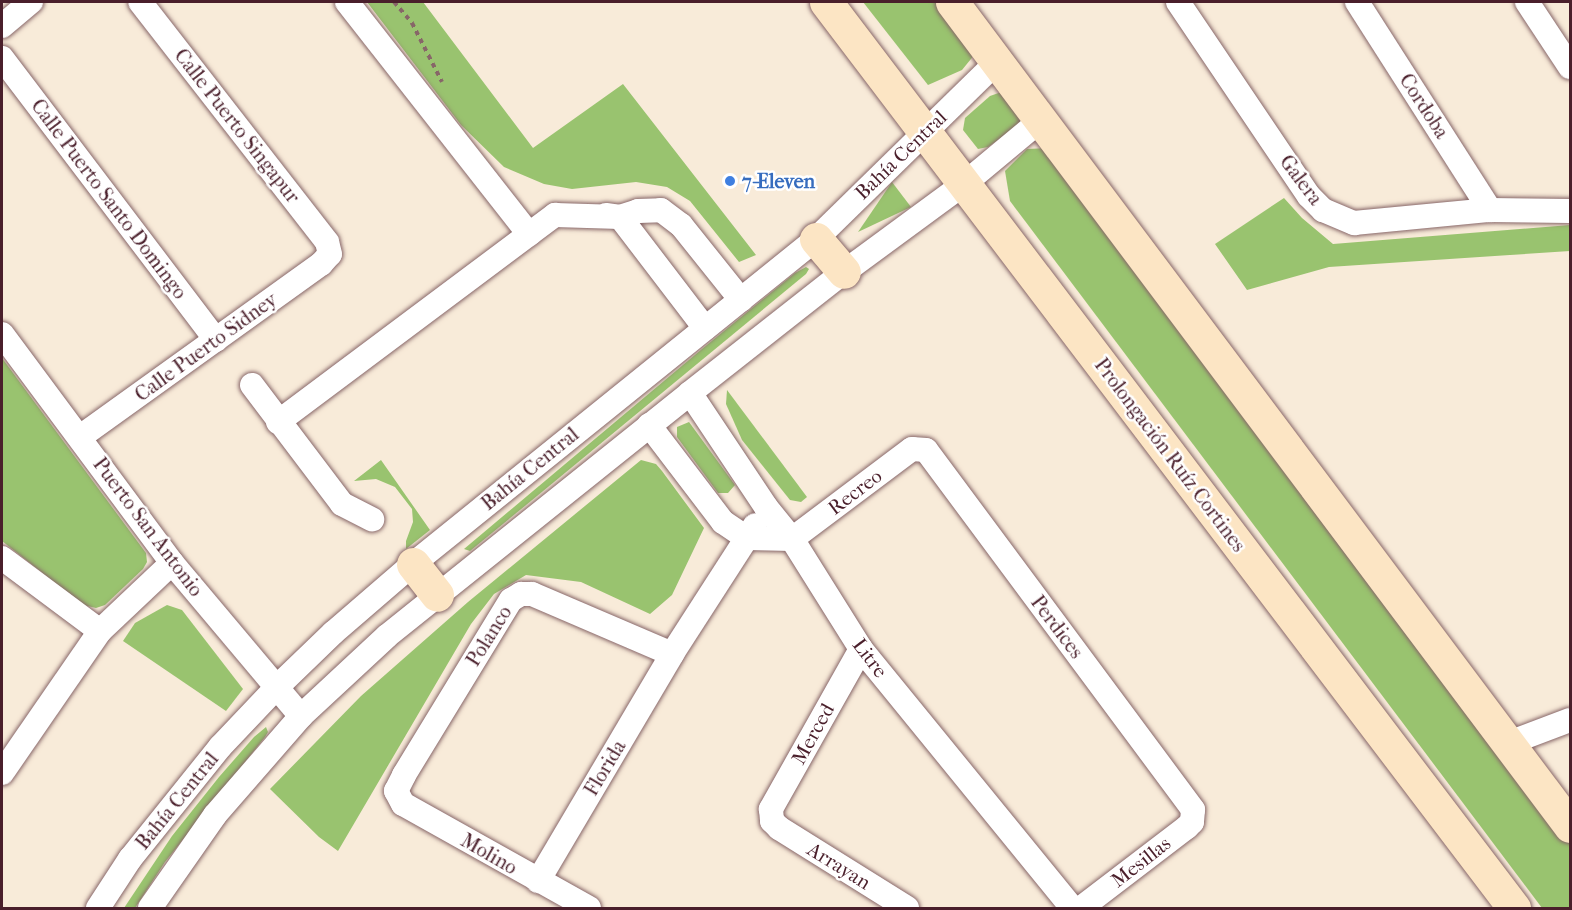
<!DOCTYPE html>
<html>
<head>
<meta charset="utf-8">
<style>
	body { margin:0 }
	#map { position:relative; width:1572px; height:910px; overflow:hidden; background:#f8ebd9; font-family:"IM FELL French Canon",serif }
	div>[style] { position:absolute }
	.green>* { inset:0; background:#99c36f }
	.path>* { height:4px; margin-top:-2px; transform-origin:0; background:repeating-linear-gradient(90deg,#876668 0 4.5px,transparent 0 9px) }
	.roads { filter:drop-shadow(0 0 2px #876668) drop-shadow(0 0 2px #876668) }
	.street>* { height:24px; margin:-12px; padding:0 12px; transform-origin:12px; border-radius:12px; background:#fff }
	.secondary>* { height:33px; margin:-16.5px; padding:0 16.5px; transform-origin:16.5px; border-radius:16.5px; background:#fce5c4 }
	.dots>* { width:16px; height:16px; translate:-50% -50%; box-sizing:border-box; border:3px solid #fff; border-radius:50% }
	span { translate:-50% -50%; white-space:nowrap; text-align:center; line-height:1.15; -webkit-text-stroke:5px #fff; paint-order:stroke }
	.street-label { font-size:20px; color:#4a1f2b }
	.shop-label { font-size:20px; color:#366cbe; font-weight:700 }
	.left { translate:0 -50%; text-align:left }
	.frame { position:absolute; inset:0; border:3px solid #4a1f2b; pointer-events:none }
</style>
</head>
<body>
<div id="map">
	<div class="green">
		<div style="clip-path:polygon(367px 2px,423px 2px,533px 148px,623px 84px,756px 255px,739px 262px,690px 201px,667px 187px,636px 182px,572px 189px,544px 184px,504px 167px,461px 125px)"></div>
		<div style="clip-path:polygon(863px 2px,936px 2px,975px 54px,962px 70px,928px 85px)"></div>
		<div style="clip-path:polygon(1007px 90px,1025px 121px,988px 147px,978px 149px,963px 130px,965px 118px,990px 96px)"></div>
		<div style="clip-path:polygon(1049px 148px,1570px 843px,1570px 908px,1542px 908px,1010px 201px,1005px 171px,1027px 149px)"></div>
		<div style="clip-path:polygon(892px 182px,911px 207px,858px 232px)"></div>
		<div style="clip-path:polygon(1284px 198px,1302px 218px,1333px 244px,1570px 225px,1570px 251px,1329px 267px,1247px 290px,1215px 244px)"></div>
		<div style="clip-path:polygon(806px 267px,809px 269px,806px 274px,548px 487px,470px 551px,464px 549px,702px 349px,795px 273px)"></div>
		<div style="clip-path:polygon(2px 358px,146px 553px,147px 562px,143px 569px,105px 605px,96px 608px,83px 605px,2px 541px)"></div>
		<div style="clip-path:polygon(727px 390px,807px 497px,801px 502px,790px 500px,742px 440px,726px 404px)"></div>
		<div style="clip-path:polygon(689px 422px,735px 485px,728px 493px,718px 493px,677px 437px,677px 427px)"></div>
		<div style="clip-path:polygon(381px 460px,430px 530px,406px 549px,406px 541px,413px 522px,412px 509px,395px 487px,376px 479px,354px 481px)"></div>
		<div style="clip-path:polygon(641px 460px,656px 464px,662px 471px,704px 528px,672px 595px,650px 614px,581px 582px,526px 575px,494px 594px,471px 624px,338px 851px,319px 837px,270px 789px,361px 696px,468px 602px)"></div>
		<div style="clip-path:polygon(167px 605px,182px 610px,243px 689px,226px 711px,123px 641px,135px 623px)"></div>
		<div style="clip-path:polygon(266px 727px,268px 732px,265px 737px,165px 862px,135px 908px,124px 908px,172px 836px,219px 777px,254px 737px)"></div>
	</div>
	<div class="path">
		<div style="left:394px;top:2px;width:28px;rotate:49deg"></div>
		<div style="left:412px;top:23px;width:66px;rotate:63deg"></div>
	</div>
	<div class="roads">
		<div class="street">
			<div style="left:347px;top:2px;width:295px;rotate:51.9deg"></div>
			<div style="left:1178px;top:2px;width:234px;rotate:56deg"></div>
			<div style="left:1309px;top:196px;width:20px;rotate:45deg"></div>
			<div style="left:1323px;top:210px;width:34px;rotate:23deg"></div>
			<div style="left:1354px;top:223px;width:137px;rotate:-5.5deg"></div>
			<div style="left:1490px;top:210px;width:80px;rotate:0.7deg"></div>
			<div style="left:1357px;top:2px;width:247px;rotate:57.4deg"></div>
			<div style="left:1527px;top:2px;width:78px;rotate:56.5deg"></div>
			<div style="left:2px;top:26px;width:38px;rotate:-40deg"></div>
			<div style="left:2px;top:58px;width:354px;rotate:52.8deg"></div>
			<div style="left:606px;top:215px;width:14px;rotate:8deg"></div>
			<div style="left:620px;top:217px;width:19px;rotate:-18deg"></div>
			<div style="left:638px;top:211px;width:23px;rotate:-2deg"></div>
			<div style="left:661px;top:210px;width:25px;rotate:37deg"></div>
			<div style="left:681px;top:225px;width:96px;rotate:51.3deg"></div>
			<div style="left:2px;top:334px;width:285px;rotate:53.4deg"></div>
			<div style="left:172px;top:563px;width:200px;rotate:49.9deg"></div>
			<div style="left:252px;top:385px;width:149px;rotate:52.9deg"></div>
			<div style="left:342px;top:504px;width:34px;rotate:27deg"></div>
			<div style="left:690px;top:393px;width:137px;rotate:56.3deg"></div>
			<div style="left:766px;top:507px;width:41px;rotate:50.9deg"></div>
			<div style="left:792px;top:539px;width:130px;rotate:57.9deg"></div>
			<div style="left:861px;top:649px;width:334px;rotate:50.8deg"></div>
			<div style="left:278px;top:422px;width:346px;rotate:-36.8deg"></div>
			<div style="left:555px;top:215px;width:65px;rotate:1.8deg"></div>
			<div style="left:620px;top:217px;width:140px;rotate:52.6deg"></div>
			<div style="left:649px;top:425px;width:122px;rotate:52.7deg"></div>
			<div style="left:723px;top:522px;width:29px;rotate:34deg"></div>
			<div style="left:80px;top:437px;width:297px;rotate:-35.7deg"></div>
			<div style="left:321px;top:264px;width:13px;rotate:-48deg"></div>
			<div style="left:330px;top:254px;width:12px;rotate:-104deg"></div>
			<div style="left:327px;top:242px;width:304px;rotate:-127.9deg"></div>
			<div style="left:747px;top:538px;width:45px;rotate:1.3deg"></div>
			<div style="left:792px;top:539px;width:150px;rotate:-36.9deg"></div>
			<div style="left:912px;top:449px;width:14px;rotate:4deg"></div>
			<div style="left:926px;top:450px;width:448px;rotate:53.4deg"></div>
			<div style="left:1193px;top:810px;width:12px;rotate:95deg"></div>
			<div style="left:1192px;top:822px;width:7px;rotate:135deg"></div>
			<div style="left:1187px;top:827px;width:133px;rotate:142.6deg"></div>
			<div style="left:2px;top:558px;width:122px;rotate:36.7deg"></div>
			<div style="left:861px;top:649px;width:184px;rotate:119.4deg"></div>
			<div style="left:771px;top:809px;width:12px;rotate:85deg"></div>
			<div style="left:772px;top:821px;width:10px;rotate:45deg"></div>
			<div style="left:779px;top:828px;width:151px;rotate:32deg"></div>
			<div style="left:1509px;top:743px;width:65px;rotate:-20.7deg"></div>
			<div style="left:2px;top:773px;width:173px;rotate:-55.4deg"></div>
			<div style="left:100px;top:631px;width:99px;rotate:-43.4deg"></div>
			<div style="left:538px;top:881px;width:264px;rotate:-59.4deg"></div>
			<div style="left:672px;top:654px;width:153px;rotate:-57.2deg"></div>
			<div style="left:98px;top:908px;width:59px;rotate:-56.9deg"></div>
			<div style="left:130px;top:859px;width:144px;rotate:-51.2deg"></div>
			<div style="left:220px;top:747px;width:83px;rotate:-46.5deg"></div>
			<div style="left:277px;top:687px;width:78px;rotate:-44deg"></div>
			<div style="left:333px;top:633px;width:106px;rotate:-40.8deg"></div>
			<div style="left:413px;top:564px;width:518px;rotate:-38.88deg"></div>
			<div style="left:816px;top:239px;width:253px;rotate:-44.4deg"></div>
			<div style="left:150px;top:908px;width:113px;rotate:-55deg"></div>
			<div style="left:215px;top:815px;width:131px;rotate:-49deg"></div>
			<div style="left:301px;top:716px;width:117px;rotate:-42.9deg"></div>
			<div style="left:387px;top:636px;width:388px;rotate:-38.7deg"></div>
			<div style="left:690px;top:393px;width:196px;rotate:-38.2deg"></div>
			<div style="left:844px;top:272px;width:149px;rotate:-36.3deg"></div>
			<div style="left:964px;top:184px;width:102px;rotate:-39.8deg"></div>
			<div style="left:589px;top:908px;width:213px;rotate:-150.8deg"></div>
			<div style="left:403px;top:804px;width:15px;rotate:-118deg"></div>
			<div style="left:396px;top:791px;width:18px;rotate:-63deg"></div>
			<div style="left:404px;top:775px;width:205px;rotate:-58.6deg"></div>
			<div style="left:511px;top:600px;width:12px;rotate:-31deg"></div>
			<div style="left:521px;top:594px;width:11px"></div>
			<div style="left:532px;top:594px;width:152px;rotate:23.2deg"></div>
		</div>
		<div class="secondary">
			<div style="left:826px;top:2px;width:1138px;rotate:52.79deg"></div>
			<div style="left:952px;top:2px;width:1030px;rotate:53.13deg"></div>
			<div style="left:816px;top:239px;width:43px;rotate:49.7deg"></div>
			<div style="left:413px;top:564px;width:39px;rotate:52deg"></div>
		</div>
	</div>
	<div class="dots">
		<div style="left:730px;top:181px;background:#3f7fe0"></div>
	</div>
	<div class="street-label">
		<span style="left:1424px;top:106px;rotate:57deg">Cordoba</span>
		<span style="left:237px;top:126px;rotate:52deg">Calle Puerto Singapur</span>
		<span style="left:901px;top:155px;rotate:-44deg">Bahía Central</span>
		<span style="left:1301px;top:180px;rotate:53deg">Galera</span>
		<span style="left:109px;top:199px;rotate:53deg">Calle Puerto Santo Domingo</span>
		<span style="left:206px;top:347px;rotate:-36deg">Calle Puerto Sidney</span>
		<span style="left:1170px;top:455px;rotate:53deg">Prolongación Ruíz Cortines</span>
		<span style="left:530px;top:469px;rotate:-39deg">Bahía Central</span>
		<span style="left:855px;top:492px;rotate:-37deg">Recreo</span>
		<span style="left:148px;top:527px;rotate:53deg">Puerto San Antonio</span>
		<span style="left:1057px;top:627px;rotate:53deg">Perdices</span>
		<span style="left:489px;top:636px;rotate:-58deg">Polanco</span>
		<span style="left:870px;top:658px;rotate:53deg">Litre</span>
		<span style="left:813px;top:734px;rotate:-61deg">Merced</span>
		<span style="left:605px;top:768px;rotate:-59deg">Florida</span>
		<span style="left:177px;top:801px;rotate:-51deg">Bahía Central</span>
		<span style="left:489px;top:854px;rotate:30deg">Molino</span>
		<span style="left:1141px;top:862px;rotate:-38deg">Mesillas</span>
		<span style="left:839px;top:866px;rotate:32deg">Arrayan</span>
	</div>
	<div class="shop-label">
		<span class="left" style="left:742px;top:181px">7-Eleven</span>
	</div>
	<div class="frame"></div>
</div>
</body>
</html>
